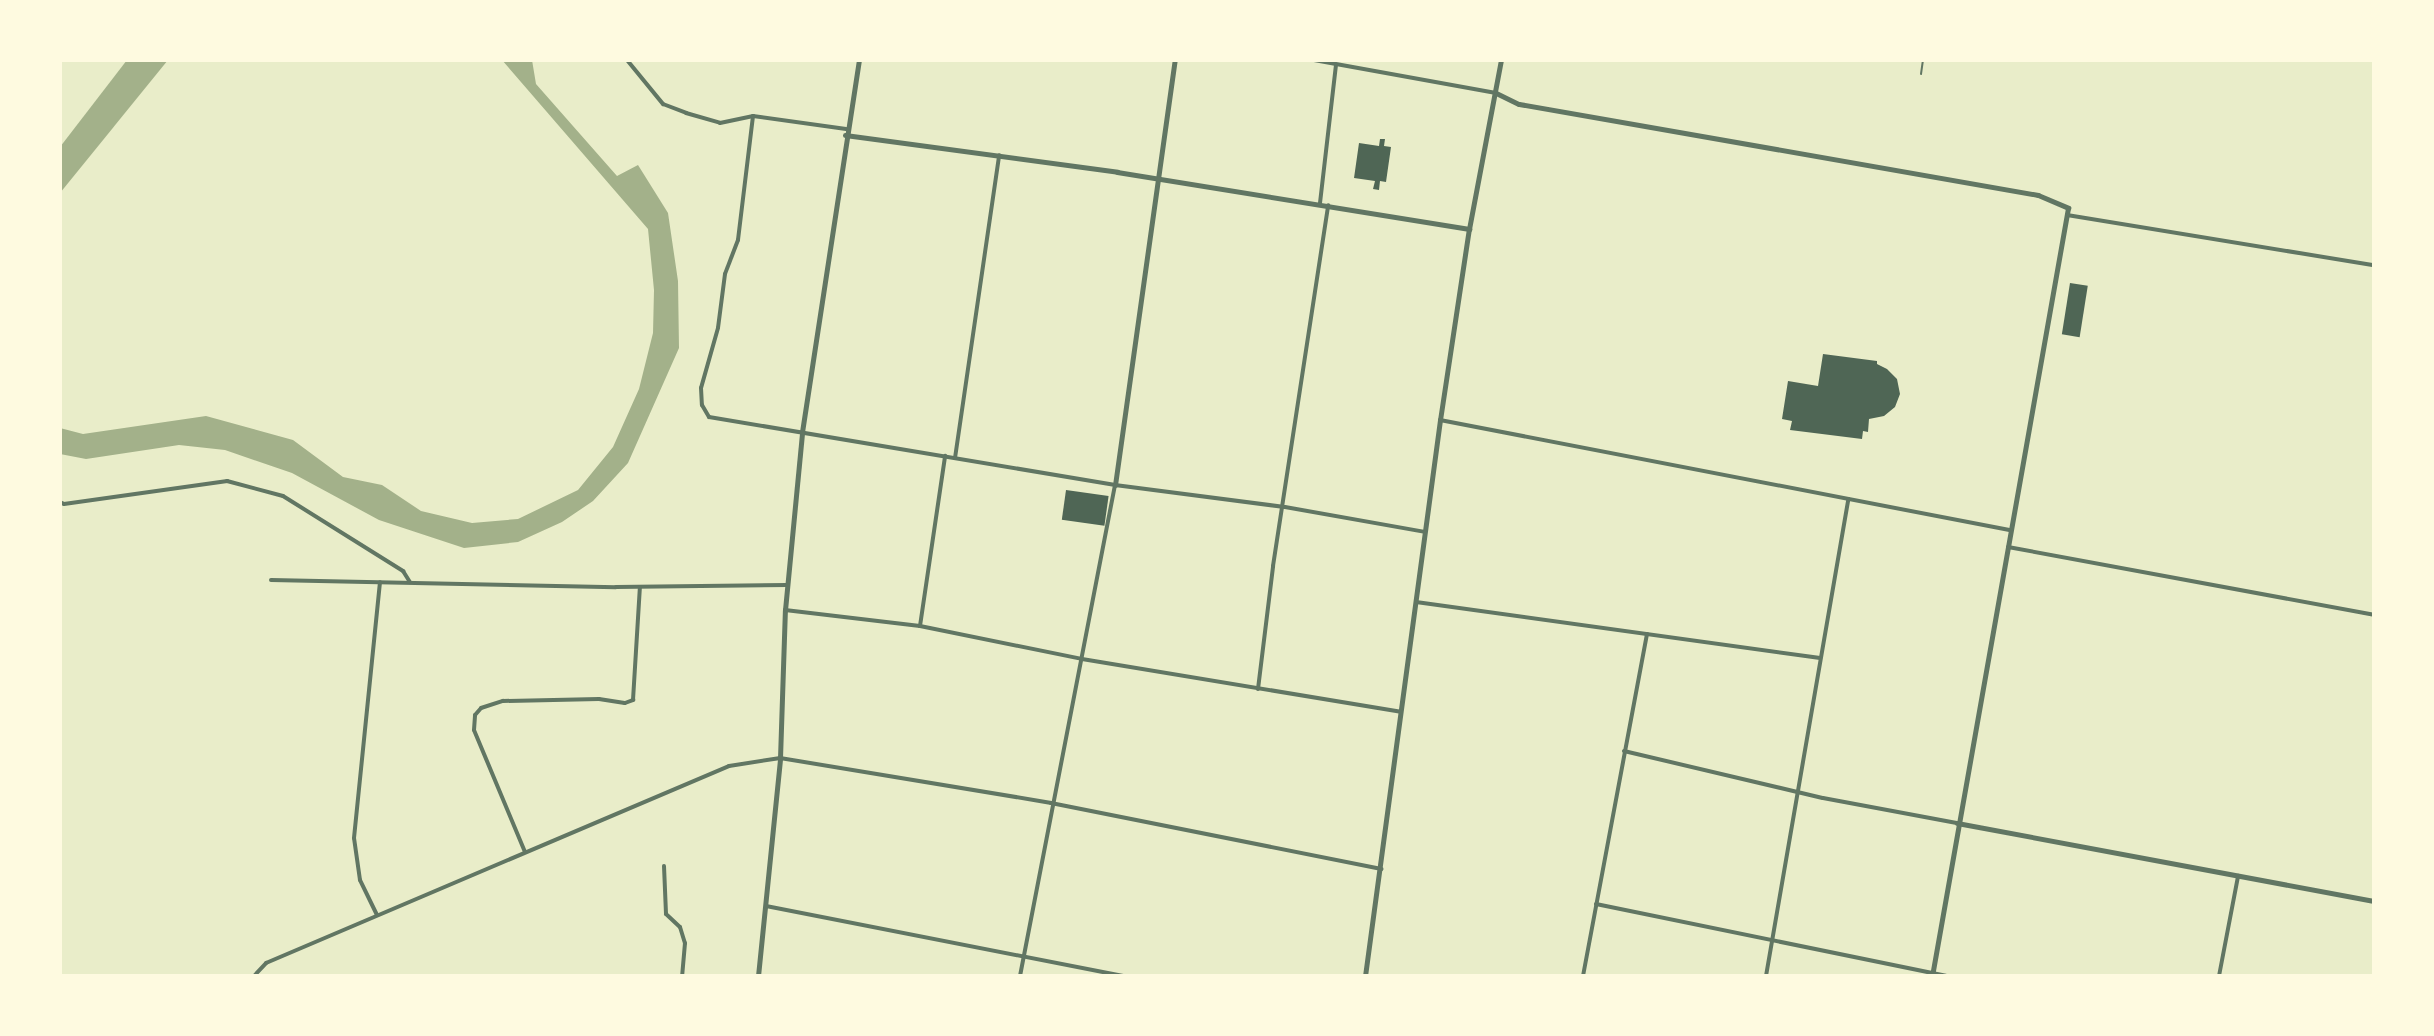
<!DOCTYPE html>
<html>
<head>
<meta charset="utf-8">
<style>
	body { margin:0 }
	#map { position:relative; width:2434px; height:1036px; overflow:hidden; background:#e9edc9; font-family:Raleway,sans-serif }
	div>[style] { position:absolute }
	.water>* { inset:0; background:#a3b18a }
	.building>* { inset:0; background:#4f6655; transform-origin:0 0 }
	.service>* { height:2px; margin:-1px; padding:0 1px; transform-origin:1px; border-radius:1px; background:#617663 }
	.minor>* { height:4px; margin:-2px; padding:0 2px; transform-origin:2px; border-radius:2px; background:#617663 }
	.tertiary>* { height:5px; margin:-2.5px; padding:0 2.5px; transform-origin:2.5px; border-radius:2.5px; background:#617663 }
	span { translate:-50% -50%; white-space:nowrap; text-align:center; line-height:1.15; -webkit-text-stroke:8px #fefae0; paint-order:stroke }
	.frame { position:absolute; inset:0; border:62px solid #fefae0; pointer-events:none }
</style>
</head>
<body>
<div id="map">
	<div class="water">
		<div style="clip-path:polygon(127px 60px,168px 60px,60px 193px,60px 147px)"></div>
		<div style="clip-path:polygon(502px 60px,532px 60px,536px 84px,617px 176px,638px 165px,668px 213px,678px 281px,679px 348px,628px 463px,593px 501px,562px 522px,518px 542px,464px 548px,379px 520px,292px 473px,225px 450px,179px 445px,86px 459px,60px 454px,60px 428px,83px 434px,206px 416px,293px 440px,343px 477px,382px 485px,421px 511px,472px 523px,518px 519px,578px 490px,613px 447px,639px 389px,653px 333px,654px 290px,648px 229px)"></div>
	</div>
	<div class="building">
		<div style="clip-path:polygon(1380px 139px,1385px 139px,1384px 146px,1391px 147px,1386px 182px,1380px 181px,1379px 190px,1373px 189px,1375px 181px,1354px 178px,1359px 143px,1379px 146px)"></div>
		<div style="left:2070px;top:283px;width:18px;height:52px;rotate:9deg"></div>
		<div style="clip-path:polygon(1823px 354px,1877px 361px,1877px 364px,1887px 369px,1897px 379px,1900px 394px,1895px 407px,1884px 416px,1869px 419px,1868px 432px,1863px 431px,1862px 439px,1790px 430px,1792px 421px,1782px 419px,1788px 381px,1818px 386px)"></div>
		<div style="left:1066px;top:490px;width:43px;height:30px;rotate:8deg"></div>
	</div>
	<div class="service">
		<div style="left:1921px;top:74px;width:14px;rotate:-82deg"></div>
	</div>
	<div class="minor">
		<div style="left:627px;top:60px;width:57px;rotate:50.7deg"></div>
		<div style="left:663px;top:104px;width:25px;rotate:21deg"></div>
		<div style="left:686px;top:113px;width:35px;rotate:16deg"></div>
		<div style="left:720px;top:123px;width:34px;rotate:-12deg"></div>
		<div style="left:753px;top:116px;width:94px;rotate:8deg"></div>
		<div style="left:1314px;top:60px;width:185px;rotate:10.3deg"></div>
		<div style="left:753px;top:116px;width:125px;rotate:96.9deg"></div>
		<div style="left:738px;top:240px;width:36px;rotate:111deg"></div>
		<div style="left:725px;top:274px;width:54px;rotate:97.4deg"></div>
		<div style="left:718px;top:328px;width:62px;rotate:105.8deg"></div>
		<div style="left:701px;top:388px;width:17px;rotate:87deg"></div>
		<div style="left:702px;top:405px;width:14px;rotate:60deg"></div>
		<div style="left:709px;top:417px;width:412px;rotate:9.5deg"></div>
		<div style="left:1115px;top:485px;width:171px;rotate:7.4deg"></div>
		<div style="left:1285px;top:507px;width:142px;rotate:10.1deg"></div>
		<div style="left:1320px;top:203px;width:139px;rotate:-83.4deg"></div>
		<div style="left:2067px;top:215px;width:311px;rotate:9.3deg"></div>
		<div style="left:1440px;top:420px;width:580px;rotate:10.94deg"></div>
		<div style="left:955px;top:458px;width:306px;rotate:-81.7deg"></div>
		<div style="left:60px;top:502px;width:4px;rotate:27deg"></div>
		<div style="left:64px;top:504px;width:165px;rotate:-8deg"></div>
		<div style="left:227px;top:481px;width:58px;rotate:15deg"></div>
		<div style="left:283px;top:496px;width:142px;rotate:32deg"></div>
		<div style="left:403px;top:571px;width:13px;rotate:58deg"></div>
		<div style="left:2008px;top:547px;width:372px;rotate:10.5deg"></div>
		<div style="left:271px;top:580px;width:345px;rotate:1.2deg"></div>
		<div style="left:616px;top:587px;width:171px;rotate:-0.7deg"></div>
		<div style="left:1416px;top:602px;width:408px;rotate:7.9deg"></div>
		<div style="left:785px;top:610px;width:136px;rotate:6.8deg"></div>
		<div style="left:920px;top:626px;width:165px;rotate:11.5deg"></div>
		<div style="left:1082px;top:659px;width:323px;rotate:9.4deg"></div>
		<div style="left:920px;top:626px;width:172px;rotate:-81.6deg"></div>
		<div style="left:1258px;top:689px;width:124px;rotate:-83deg"></div>
		<div style="left:1273px;top:566px;width:365px;rotate:-81.3deg"></div>
		<div style="left:1624px;top:751px;width:204px;rotate:13.3deg"></div>
		<div style="left:1823px;top:798px;width:136px;rotate:10.6deg"></div>
		<div style="left:525px;top:852px;width:132px;rotate:-112.7deg"></div>
		<div style="left:474px;top:730px;width:15px;rotate:-86deg"></div>
		<div style="left:475px;top:715px;width:9px;rotate:-49deg"></div>
		<div style="left:481px;top:708px;width:23px;rotate:-18deg"></div>
		<div style="left:503px;top:701px;width:96px;rotate:-1.2deg"></div>
		<div style="left:599px;top:699px;width:26px;rotate:9deg"></div>
		<div style="left:625px;top:703px;width:9px;rotate:-21deg"></div>
		<div style="left:633px;top:700px;width:113px;rotate:-86.5deg"></div>
		<div style="left:664px;top:866px;width:48px;rotate:87.6deg"></div>
		<div style="left:666px;top:914px;width:19px;rotate:43deg"></div>
		<div style="left:680px;top:927px;width:17px;rotate:73deg"></div>
		<div style="left:685px;top:943px;width:33px;rotate:95deg"></div>
		<div style="left:1596px;top:904px;width:357px;rotate:11.6deg"></div>
		<div style="left:766px;top:906px;width:364px;rotate:11.1deg"></div>
		<div style="left:377px;top:915px;width:39px;rotate:-116deg"></div>
		<div style="left:360px;top:880px;width:42px;rotate:-98.1deg"></div>
		<div style="left:354px;top:838px;width:257px;rotate:-84.2deg"></div>
		<div style="left:254px;top:976px;width:18px;rotate:-47deg"></div>
		<div style="left:266px;top:963px;width:503px;rotate:-23.05deg"></div>
		<div style="left:729px;top:766px;width:52px;rotate:-8.9deg"></div>
		<div style="left:780px;top:758px;width:275px;rotate:9.4deg"></div>
		<div style="left:1051px;top:803px;width:337px;rotate:11.3deg"></div>
		<div style="left:1020px;top:976px;width:500px;rotate:-79.05deg"></div>
		<div style="left:1583px;top:976px;width:348px;rotate:-79.4deg"></div>
		<div style="left:1766px;top:976px;width:484px;rotate:-80.2deg"></div>
		<div style="left:2219px;top:976px;width:102px;rotate:-79.2deg"></div>
	</div>
	<div class="tertiary">
		<div style="left:1496px;top:93px;width:25px;rotate:26deg"></div>
		<div style="left:1519px;top:104px;width:527px;rotate:9.94deg"></div>
		<div style="left:2038px;top:195px;width:33px;rotate:23deg"></div>
		<div style="left:2068px;top:208px;width:780px;rotate:100.04deg"></div>
		<div style="left:845px;top:135px;width:275px;rotate:7.7deg"></div>
		<div style="left:1117px;top:172px;width:357px;rotate:9.2deg"></div>
		<div style="left:1115px;top:485px;width:429px;rotate:-82deg"></div>
		<div style="left:1957px;top:823px;width:424px;rotate:10.6deg"></div>
		<div style="left:758px;top:976px;width:219px;rotate:-84.2deg"></div>
		<div style="left:780px;top:758px;width:148px;rotate:-88.1deg"></div>
		<div style="left:785px;top:610px;width:179px;rotate:-84.5deg"></div>
		<div style="left:802px;top:432px;width:376px;rotate:-81.3deg"></div>
		<div style="left:1365px;top:976px;width:561px;rotate:-82.32deg"></div>
		<div style="left:1440px;top:420px;width:193px;rotate:-81.4deg"></div>
		<div style="left:1469px;top:229px;width:172px;rotate:-79.3deg"></div>
	</div>
	<div class="frame"></div>
</div>
</body>
</html>
